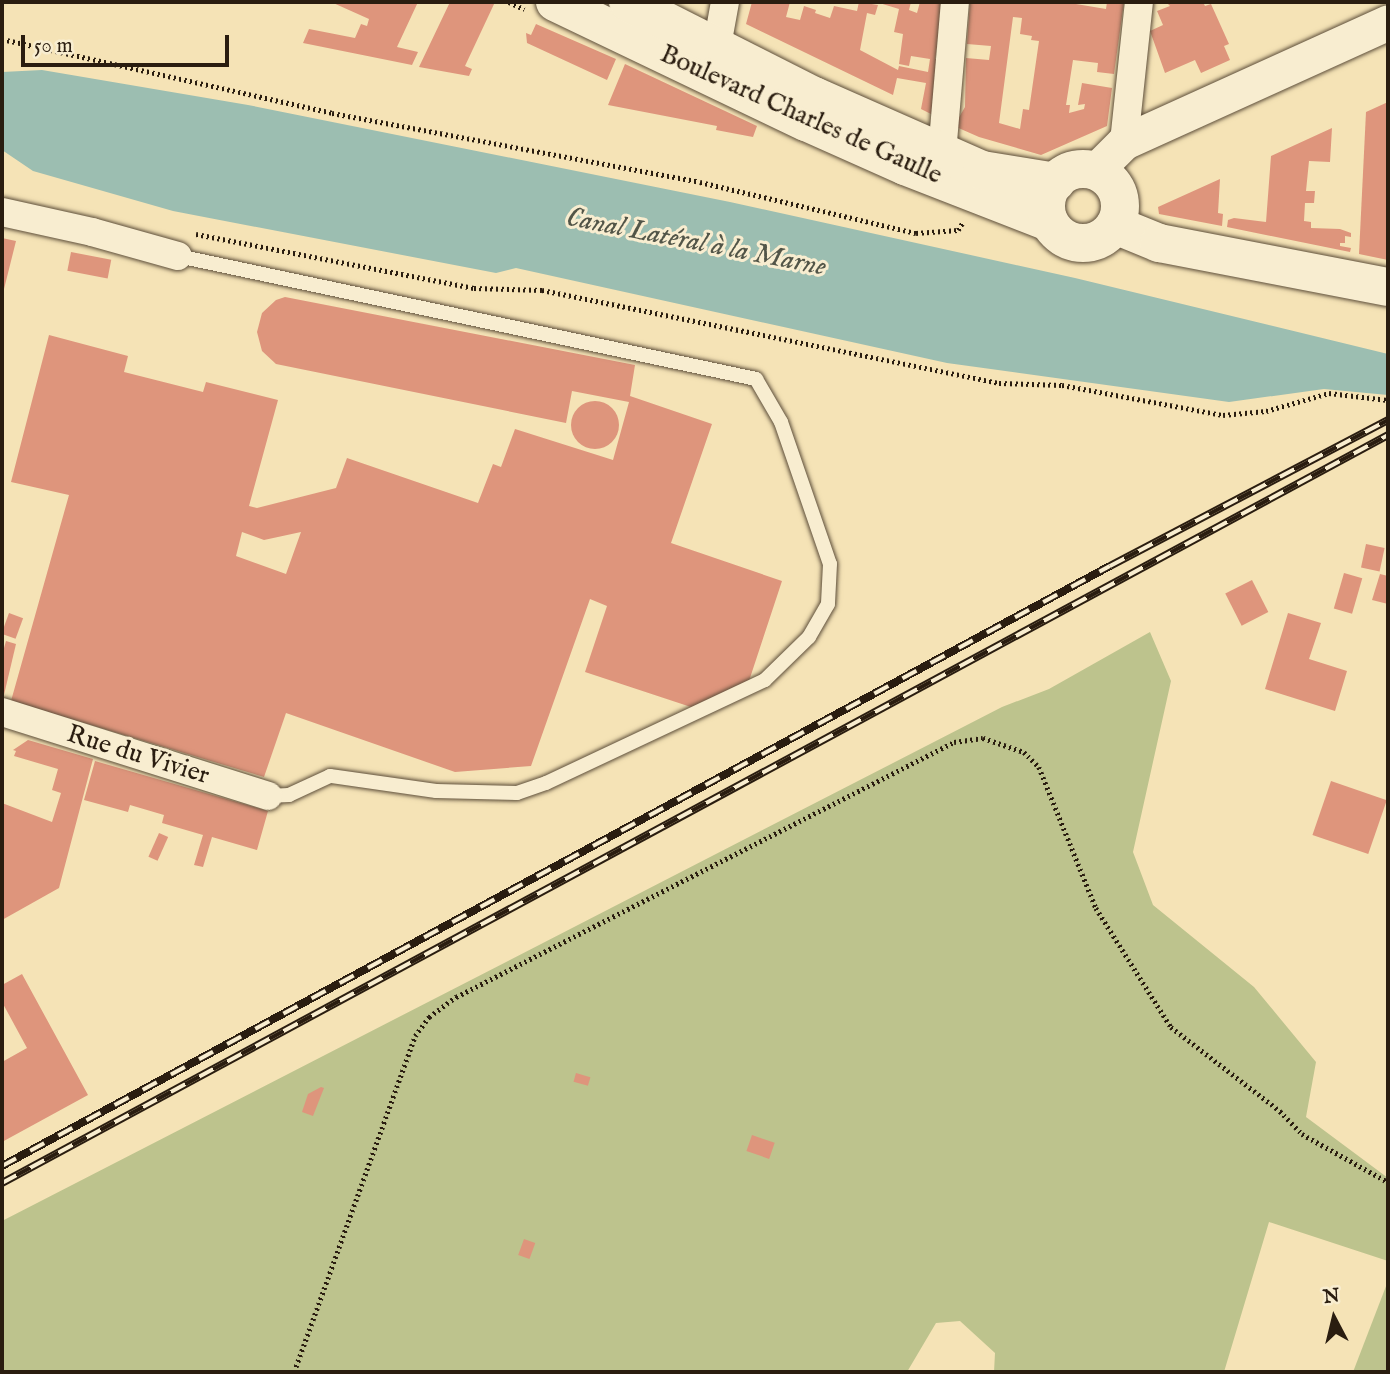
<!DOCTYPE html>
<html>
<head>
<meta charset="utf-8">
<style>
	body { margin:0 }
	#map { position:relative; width:1390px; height:1374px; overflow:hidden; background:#f5e3b6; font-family:"IM FELL English",serif }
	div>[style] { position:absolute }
	.green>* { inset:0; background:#bdc38d }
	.water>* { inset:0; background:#9cbeb1 }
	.building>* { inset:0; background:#de957c; transform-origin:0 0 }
	.round { border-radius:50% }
	.path>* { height:4.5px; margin-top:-2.25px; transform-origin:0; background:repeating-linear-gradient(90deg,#2a1d10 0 2px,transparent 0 5.5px) }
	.roads { filter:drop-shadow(0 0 2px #5d4e3a) drop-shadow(0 0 2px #5d4e3a) }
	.service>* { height:14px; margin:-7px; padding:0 7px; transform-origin:7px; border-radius:7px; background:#f8edd0 }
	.minor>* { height:28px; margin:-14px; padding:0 14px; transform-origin:14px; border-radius:14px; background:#f8edd0 }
	.tertiary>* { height:35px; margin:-17.5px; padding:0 17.5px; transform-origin:17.5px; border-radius:17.5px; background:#f8edd0 }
	.secondary>* { height:38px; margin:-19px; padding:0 19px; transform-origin:19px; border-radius:19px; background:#f8edd0 }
	.secondary>.ring { margin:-19px; padding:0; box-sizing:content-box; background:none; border:38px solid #f8edd0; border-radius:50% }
	.rail>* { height:8px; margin-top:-4px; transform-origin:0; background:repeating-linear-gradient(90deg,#f8edd0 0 16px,#2a1d10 0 32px); box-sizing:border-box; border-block:2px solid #2a1d10 }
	span { translate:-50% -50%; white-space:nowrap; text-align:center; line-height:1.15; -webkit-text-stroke:6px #f8edd0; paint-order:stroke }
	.street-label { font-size:26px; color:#2a1d10 }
	.water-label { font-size:28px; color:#525548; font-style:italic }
	.frame { position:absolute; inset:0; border:4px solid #2a1d10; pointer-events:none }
	.north { position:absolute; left:1299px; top:1283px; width:70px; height:70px; -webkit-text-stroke:5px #f8edd0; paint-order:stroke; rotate:353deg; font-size:19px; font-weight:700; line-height:28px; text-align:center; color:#2a1d10 }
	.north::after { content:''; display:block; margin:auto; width:24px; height:32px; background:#2a1d10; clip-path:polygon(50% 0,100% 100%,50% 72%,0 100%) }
	.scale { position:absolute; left:21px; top:35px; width:208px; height:32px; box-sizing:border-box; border:4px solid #2a1d10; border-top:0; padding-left:9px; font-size:21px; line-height:24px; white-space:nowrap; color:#2a1d10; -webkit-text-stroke:5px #f8edd0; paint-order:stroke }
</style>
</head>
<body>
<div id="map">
	<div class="green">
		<div style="clip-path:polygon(1150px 632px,1171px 681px,1133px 852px,1153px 905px,1254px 987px,1316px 1062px,1306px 1117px,1388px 1178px,1388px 1261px,1269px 1222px,1224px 1372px,994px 1372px,995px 1353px,960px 1321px,936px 1323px,907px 1372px,2px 1372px,2px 1221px,1002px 707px,1049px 689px)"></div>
		<div style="clip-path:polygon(1388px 1281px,1388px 1372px,1353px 1372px)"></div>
	</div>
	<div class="water">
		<div style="clip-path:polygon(42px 70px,248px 105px,730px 202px,1075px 278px,1388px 354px,1388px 395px,1324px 389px,1229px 402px,947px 363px,516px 268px,496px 273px,173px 211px,33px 171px,2px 150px,2px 72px)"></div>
	</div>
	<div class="building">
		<div style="clip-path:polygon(331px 2px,418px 2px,397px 47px,418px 52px,412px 65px,303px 43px,309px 29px,355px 38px,361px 24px,367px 26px,369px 19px)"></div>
		<div style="clip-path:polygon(450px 2px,495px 2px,465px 66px,472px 69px,469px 76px,419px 67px)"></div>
		<div style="clip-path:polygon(752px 2px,790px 2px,786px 17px,800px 20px,804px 6px,816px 10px,815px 13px,830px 18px,834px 6px,857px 11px,859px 2px,878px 5px,875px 15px,867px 13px,860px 50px,898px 70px,899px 66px,928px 72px,930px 59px,911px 56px,909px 66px,899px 64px,903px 34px,894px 32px,899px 9px,876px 2px,911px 2px,909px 10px,917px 13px,920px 2px,945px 2px,935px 59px,945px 61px,935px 116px,921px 109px,926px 83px,897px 78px,893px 95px,746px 24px)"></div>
		<div style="clip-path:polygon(evenodd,970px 2px,1064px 2px,1106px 9px,1107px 2px,1124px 2px,1114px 74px,1097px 72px,1098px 63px,1073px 60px,1066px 105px,1070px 105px,1069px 113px,1084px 109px,1085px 104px,1078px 105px,1082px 83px,1112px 88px,1107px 126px,1041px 155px,979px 137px,954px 126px,965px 107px,966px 58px,989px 60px,991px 46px,967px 44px,970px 2px,1013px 17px,1022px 18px,1020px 34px,1032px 36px,1031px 40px,1039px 41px,1029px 110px,1023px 109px,1020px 129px,999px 123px,1013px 17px)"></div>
		<div style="clip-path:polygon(1166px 2px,1203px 2px,1205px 6px,1211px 4px,1229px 44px,1224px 46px,1230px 60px,1201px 73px,1195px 60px,1165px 73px,1150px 31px,1163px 25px,1157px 11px,1170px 6px)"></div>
		<div style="clip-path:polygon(536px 24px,616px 59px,607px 80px,527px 43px,526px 33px,531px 35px)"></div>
		<div style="clip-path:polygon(625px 64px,757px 126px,753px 137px,716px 130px,717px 126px,608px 105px)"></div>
		<div style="clip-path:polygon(1388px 102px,1388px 260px,1359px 254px,1366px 112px)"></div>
		<div style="clip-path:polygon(1332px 128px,1330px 162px,1309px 161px,1306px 191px,1315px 191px,1314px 203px,1305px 203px,1304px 221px,1311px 222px,1311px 228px,1340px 229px,1351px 233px,1351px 237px,1345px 236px,1345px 243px,1340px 243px,1340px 246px,1351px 248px,1350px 252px,1227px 227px,1228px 220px,1234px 218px,1266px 222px,1271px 156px)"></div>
		<div style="clip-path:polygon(1220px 179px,1218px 213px,1223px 214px,1222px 226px,1159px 214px,1158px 207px)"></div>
		<div style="clip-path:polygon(2px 238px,16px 241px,3px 293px,2px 293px)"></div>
		<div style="left:71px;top:252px;width:41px;height:19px;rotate:11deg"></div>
		<div style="clip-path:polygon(evenodd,285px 297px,635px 365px,630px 396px,712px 424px,671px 543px,782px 581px,749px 681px,697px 709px,585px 672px,607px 606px,590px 599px,531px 766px,455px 772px,286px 713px,264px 777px,11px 701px,69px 495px,11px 482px,49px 335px,128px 356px,124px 372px,203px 392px,206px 382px,278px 400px,249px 506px,257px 508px,336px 488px,347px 458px,478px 503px,493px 464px,501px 467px,515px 429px,613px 460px,629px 402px,572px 391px,566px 423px,276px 364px,262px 351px,257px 332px,262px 313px,276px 300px,285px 297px,242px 532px,264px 540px,301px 532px,286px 574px,236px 556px,242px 532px)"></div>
		<div class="round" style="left:571px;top:401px;width:48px;height:48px"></div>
		<div style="left:1366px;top:544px;width:19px;height:24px;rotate:12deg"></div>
		<div style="left:1344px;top:573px;width:19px;height:37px;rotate:16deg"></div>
		<div style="clip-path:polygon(1380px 574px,1388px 576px,1388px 604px,1372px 600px)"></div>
		<div style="left:1252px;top:580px;width:36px;height:30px;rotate:63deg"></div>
		<div style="left:9px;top:613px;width:15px;height:22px;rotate:20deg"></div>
		<div style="clip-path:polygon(1288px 613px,1321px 623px,1309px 659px,1347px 671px,1335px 711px,1265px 689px)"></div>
		<div style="clip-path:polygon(6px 641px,16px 644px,3px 699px,2px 655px)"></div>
		<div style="clip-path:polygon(28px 740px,93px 759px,59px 888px,2px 920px,2px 803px,52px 822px,61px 793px,52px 790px,58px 769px,14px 756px,16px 751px,13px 750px)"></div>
		<div style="clip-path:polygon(95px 761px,268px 811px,257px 850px,212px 837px,203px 867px,194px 865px,203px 835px,162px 823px,164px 815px,130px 805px,128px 812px,84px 800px)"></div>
		<div style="left:1331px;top:781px;width:59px;height:57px;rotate:19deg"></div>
		<div style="left:159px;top:833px;width:10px;height:26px;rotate:24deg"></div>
		<div style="clip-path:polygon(22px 974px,88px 1095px,2px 1142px,2px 1062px,27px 1048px,2px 1002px,2px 985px)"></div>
		<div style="left:576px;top:1073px;width:15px;height:9px;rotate:16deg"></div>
		<div style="clip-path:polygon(321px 1087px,324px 1088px,313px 1116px,302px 1112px,308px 1094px)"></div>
		<div style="left:752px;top:1135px;width:24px;height:17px;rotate:19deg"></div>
		<div style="left:524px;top:1239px;width:12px;height:17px;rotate:20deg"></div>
	</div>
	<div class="path">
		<div style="left:509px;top:2px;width:17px;rotate:25deg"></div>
		<div style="left:2px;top:39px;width:338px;rotate:12.6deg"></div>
		<div style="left:332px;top:113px;width:374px;rotate:10.6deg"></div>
		<div style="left:700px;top:182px;width:222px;rotate:13.3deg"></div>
		<div style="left:916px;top:233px;width:42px;rotate:-4.1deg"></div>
		<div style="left:958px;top:230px;width:9px;rotate:-58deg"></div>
		<div style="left:196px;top:234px;width:283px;rotate:11deg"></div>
		<div style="left:474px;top:288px;width:68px;rotate:1.7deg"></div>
		<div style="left:542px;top:290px;width:466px;rotate:11.5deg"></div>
		<div style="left:999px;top:383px;width:63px;rotate:1.8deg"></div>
		<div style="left:1062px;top:385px;width:164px;rotate:10.6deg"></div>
		<div style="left:1223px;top:415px;width:43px;rotate:-5.3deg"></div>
		<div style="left:1266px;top:411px;width:66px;rotate:-15.9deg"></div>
		<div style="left:1329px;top:393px;width:59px;rotate:6.8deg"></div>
		<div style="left:294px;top:1372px;width:357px;rotate:-70.2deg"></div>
		<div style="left:415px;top:1036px;width:24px;rotate:-54deg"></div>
		<div style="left:429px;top:1017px;width:34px;rotate:-37deg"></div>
		<div style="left:456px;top:997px;width:559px;rotate:-27.11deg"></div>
		<div style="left:954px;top:742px;width:29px;rotate:-8deg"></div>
		<div style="left:983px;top:738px;width:43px;rotate:18.9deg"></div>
		<div style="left:1024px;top:752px;width:21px;rotate:45deg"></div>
		<div style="left:1039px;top:767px;width:152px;rotate:68deg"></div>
		<div style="left:1096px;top:908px;width:141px;rotate:57.8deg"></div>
		<div style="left:1171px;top:1027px;width:138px;rotate:37.6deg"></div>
		<div style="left:1280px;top:1111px;width:32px;rotate:46deg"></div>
		<div style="left:1302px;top:1134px;width:98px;rotate:29.2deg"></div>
	</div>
	<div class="roads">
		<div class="service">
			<div style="left:178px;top:256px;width:591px;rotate:12.01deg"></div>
			<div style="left:756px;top:379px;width:50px;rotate:59.8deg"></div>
			<div style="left:781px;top:422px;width:150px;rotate:71deg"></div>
			<div style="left:830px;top:564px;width:40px;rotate:92.9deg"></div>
			<div style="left:828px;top:604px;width:38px;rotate:120deg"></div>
			<div style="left:809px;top:637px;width:62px;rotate:135.7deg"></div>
			<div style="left:765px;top:680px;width:242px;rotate:154.8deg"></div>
			<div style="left:546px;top:783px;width:31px;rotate:161deg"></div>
			<div style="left:517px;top:793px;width:81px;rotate:-178.6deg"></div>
			<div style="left:436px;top:791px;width:107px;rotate:-171.9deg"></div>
			<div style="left:330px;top:776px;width:45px;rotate:155.1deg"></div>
			<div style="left:289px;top:795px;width:21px;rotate:177deg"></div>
		</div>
		<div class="minor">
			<div style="left:717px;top:46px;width:45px;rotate:-79.7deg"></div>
			<div style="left:1124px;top:142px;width:141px;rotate:-83.9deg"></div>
			<div style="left:942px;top:153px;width:152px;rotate:-85.1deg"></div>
			<div style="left:2px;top:212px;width:92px;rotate:12.5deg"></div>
			<div style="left:92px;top:232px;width:89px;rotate:15.6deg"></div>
			<div style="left:2px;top:712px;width:279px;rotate:17.5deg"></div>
		</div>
		<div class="tertiary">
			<div style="left:1095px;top:171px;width:41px;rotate:-45deg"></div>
			<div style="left:1124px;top:142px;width:290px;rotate:-24.4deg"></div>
		</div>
		<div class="secondary">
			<div style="left:555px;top:2px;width:278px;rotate:25.6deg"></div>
			<div style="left:806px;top:122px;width:108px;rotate:24deg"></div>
			<div style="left:905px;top:166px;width:155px;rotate:21.3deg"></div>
			<div style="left:628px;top:2px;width:208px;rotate:26.8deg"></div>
			<div style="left:814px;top:96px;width:184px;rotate:23.8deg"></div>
			<div style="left:982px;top:170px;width:75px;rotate:9.2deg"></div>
			<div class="ring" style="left:1046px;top:169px;width:36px;height:36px"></div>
			<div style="left:1115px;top:225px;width:48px;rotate:22.2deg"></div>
			<div style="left:1159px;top:243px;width:233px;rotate:10.9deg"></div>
		</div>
	</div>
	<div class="rail">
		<div style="left:2px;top:1166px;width:1260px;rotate:-28.44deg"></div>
		<div style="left:1110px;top:566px;width:314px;rotate:-27.7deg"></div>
		<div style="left:2px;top:1183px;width:1575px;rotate:-28.35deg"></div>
	</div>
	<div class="street-label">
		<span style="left:801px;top:115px;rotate:24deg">Boulevard Charles de Gaulle</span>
		<span style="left:138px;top:755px;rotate:17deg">Rue du Vivier</span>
	</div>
	<div class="water-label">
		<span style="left:696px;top:243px;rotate:11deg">Canal Latéral à la Marne</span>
	</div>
	<div class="frame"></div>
	<div class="north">N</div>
	<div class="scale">50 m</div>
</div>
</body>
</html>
